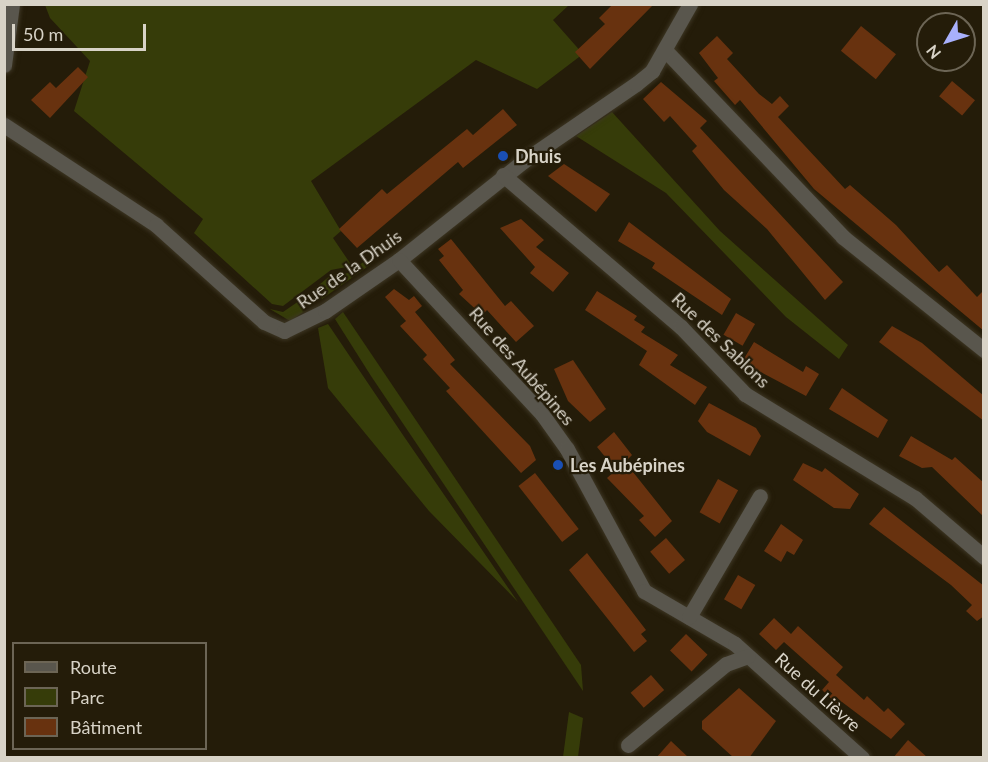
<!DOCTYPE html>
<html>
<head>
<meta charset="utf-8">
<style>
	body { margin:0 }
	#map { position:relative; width:988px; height:762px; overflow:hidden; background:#241c09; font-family:Lato,sans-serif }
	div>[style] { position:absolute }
	.green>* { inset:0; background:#363c09 }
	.building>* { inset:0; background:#68320f; transform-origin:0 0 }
	.roads { filter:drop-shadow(0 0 2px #3d3624) drop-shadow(0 0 2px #3d3624) }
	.minor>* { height:15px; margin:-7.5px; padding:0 7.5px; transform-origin:7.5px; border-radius:7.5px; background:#59564d }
	.dots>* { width:16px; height:16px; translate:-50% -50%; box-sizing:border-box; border:3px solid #241c09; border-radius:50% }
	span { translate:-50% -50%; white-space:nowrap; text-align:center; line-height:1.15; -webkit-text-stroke:4.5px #241c09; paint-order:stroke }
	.poi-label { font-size:18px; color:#d8d3c7; font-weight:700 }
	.left { translate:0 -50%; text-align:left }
	.street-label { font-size:18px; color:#d8d3c7 }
	.frame { position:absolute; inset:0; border:6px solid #d8d3c7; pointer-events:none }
	.legend { position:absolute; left:12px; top:642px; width:195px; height:108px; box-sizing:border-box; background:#241c09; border:2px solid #6c6555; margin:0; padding:8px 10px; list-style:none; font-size:18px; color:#d8d3c7 }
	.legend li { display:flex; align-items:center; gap:12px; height:30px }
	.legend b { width:30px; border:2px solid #6c6555 }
	.north { position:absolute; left:916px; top:12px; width:60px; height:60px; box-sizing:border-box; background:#241c09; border:2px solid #6c6555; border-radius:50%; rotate:231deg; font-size:16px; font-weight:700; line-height:24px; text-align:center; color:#d8d3c7 }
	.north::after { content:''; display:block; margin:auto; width:21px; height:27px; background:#a8b0fc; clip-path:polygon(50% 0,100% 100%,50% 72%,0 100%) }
	.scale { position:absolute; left:12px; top:24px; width:134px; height:27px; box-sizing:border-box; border:3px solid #d8d3c7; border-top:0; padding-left:8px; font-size:18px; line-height:21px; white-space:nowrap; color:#d8d3c7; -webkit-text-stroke:4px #241c09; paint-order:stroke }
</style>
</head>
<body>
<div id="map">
	<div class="green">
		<div style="clip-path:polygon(45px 5px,569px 5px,553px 20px,583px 54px,537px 89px,476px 60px,311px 181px,341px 231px,333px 238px,352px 266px,331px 270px,283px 306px,272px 304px,194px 233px,203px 219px,74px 111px,90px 61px,50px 18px)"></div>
		<div style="clip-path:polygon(612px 112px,720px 231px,848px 345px,839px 359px,786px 317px,666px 193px,576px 136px)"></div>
		<div style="clip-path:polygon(366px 260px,370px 265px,322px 299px,314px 289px,331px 275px,349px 273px)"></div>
		<div style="clip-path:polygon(299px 301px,305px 311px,290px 321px,270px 309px,283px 312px)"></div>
		<div style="clip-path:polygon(343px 312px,581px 665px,583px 691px,371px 376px,335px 319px)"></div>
		<div style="clip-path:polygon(328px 324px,405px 438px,518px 602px,429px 511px,328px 388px,318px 328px)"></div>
		<div style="clip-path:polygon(569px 712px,583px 718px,578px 757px,563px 757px)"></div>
	</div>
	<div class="building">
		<div style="clip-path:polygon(613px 4px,654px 4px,590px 69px,575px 52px,605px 24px,599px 18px)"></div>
		<div style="left:861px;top:26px;width:45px;height:32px;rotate:39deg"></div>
		<div style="clip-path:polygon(717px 36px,733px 53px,727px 59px,759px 94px,772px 104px,780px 96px,789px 106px,778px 117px,845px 189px,850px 185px,896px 225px,939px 272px,947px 265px,977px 297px,984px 290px,984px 331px,814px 189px,740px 100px,735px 105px,714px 81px,718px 78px,699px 53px)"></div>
		<div style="clip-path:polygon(78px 67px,88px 77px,50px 118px,31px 100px,50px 82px,56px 88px)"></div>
		<div style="left:952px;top:81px;width:30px;height:20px;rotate:40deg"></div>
		<div style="clip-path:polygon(661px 82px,707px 121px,700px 128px,843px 282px,825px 300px,767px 229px,724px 190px,692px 151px,697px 146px,670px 116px,664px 122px,643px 99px)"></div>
		<div style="clip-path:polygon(503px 109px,517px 125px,463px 168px,458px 162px,357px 248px,339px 229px,382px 189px,387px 194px,467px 129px,473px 135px)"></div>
		<div style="clip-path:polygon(564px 164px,610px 194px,596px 212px,548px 176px)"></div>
		<div style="clip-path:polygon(521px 219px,544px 240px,536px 247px,569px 273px,553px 292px,530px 273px,535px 267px,500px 228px)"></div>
		<div style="clip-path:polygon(629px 222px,731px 299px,722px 315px,652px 268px,655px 263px,618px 241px)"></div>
		<div style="clip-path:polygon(451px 239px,505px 306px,511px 301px,534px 326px,516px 342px,487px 310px,482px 315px,459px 294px,463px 290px,439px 260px,444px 256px,438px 249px)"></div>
		<div style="clip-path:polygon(394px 289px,409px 300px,414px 296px,422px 306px,415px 312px,455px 360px,450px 364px,530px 446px,536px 460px,521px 473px,446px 391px,450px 388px,423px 359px,427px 355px,400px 326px,406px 321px,385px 297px)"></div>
		<div style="clip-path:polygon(597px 291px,637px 316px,634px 320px,645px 327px,641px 332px,678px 355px,670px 365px,707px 387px,695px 405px,639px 365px,647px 351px,585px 310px)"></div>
		<div style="left:736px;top:313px;width:22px;height:25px;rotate:30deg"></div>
		<div style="clip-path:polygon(892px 326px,922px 343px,984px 396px,984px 421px,879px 342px)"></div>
		<div style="clip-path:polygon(754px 342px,803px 372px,806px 366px,819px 374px,806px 396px,742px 362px)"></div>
		<div style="clip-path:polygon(573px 360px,606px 409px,590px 422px,568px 401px,554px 369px)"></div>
		<div style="clip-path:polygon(842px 388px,888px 420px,878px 438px,829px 409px)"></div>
		<div style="clip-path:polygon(709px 403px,756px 428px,761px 436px,750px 456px,707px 432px,698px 421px)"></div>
		<div style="clip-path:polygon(614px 432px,632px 455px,625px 462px,672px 521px,655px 537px,639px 520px,644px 516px,607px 478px,616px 470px,597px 447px)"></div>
		<div style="clip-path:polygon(911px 436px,952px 460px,955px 457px,984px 483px,984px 517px,932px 467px,922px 468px,899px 456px)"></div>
		<div style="clip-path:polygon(803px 463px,822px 472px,825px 468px,859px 494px,850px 509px,834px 508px,793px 480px)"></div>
		<div style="left:535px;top:473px;width:71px;height:21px;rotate:52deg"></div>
		<div style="left:718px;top:479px;width:23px;height:38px;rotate:29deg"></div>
		<div style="clip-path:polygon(884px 507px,984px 586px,984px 616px,977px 621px,966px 611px,972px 605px,951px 585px,869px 524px)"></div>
		<div style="clip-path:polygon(781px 524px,803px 540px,794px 555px,787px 551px,781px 562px,764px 551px)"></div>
		<div style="left:666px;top:538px;width:29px;height:21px;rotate:49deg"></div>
		<div style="clip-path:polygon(587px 553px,646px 630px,641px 634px,647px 641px,634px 652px,569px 570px)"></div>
		<div style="left:738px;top:575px;width:20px;height:28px;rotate:30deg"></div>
		<div style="clip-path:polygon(774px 618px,791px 634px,798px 626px,843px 667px,836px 675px,864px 700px,867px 696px,884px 712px,888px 708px,905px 724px,891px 739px,842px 702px,838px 705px,822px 690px,829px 682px,784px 642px,776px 650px,759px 634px)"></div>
		<div style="left:686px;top:634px;width:30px;height:23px;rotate:44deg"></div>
		<div style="left:651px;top:675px;width:20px;height:27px;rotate:49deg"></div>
		<div style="clip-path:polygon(739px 688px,776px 721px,749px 758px,734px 758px,702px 729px,702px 721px)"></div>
		<div style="clip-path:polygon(908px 740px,928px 758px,893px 758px)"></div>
		<div style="clip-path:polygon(671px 741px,689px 758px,656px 758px)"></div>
	</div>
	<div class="roads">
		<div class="minor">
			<div style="left:665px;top:50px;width:258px;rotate:46.4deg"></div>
			<div style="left:843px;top:237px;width:181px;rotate:38.7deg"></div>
			<div style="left:4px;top:65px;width:62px;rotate:-82.5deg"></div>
			<div style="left:4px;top:125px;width:182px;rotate:33.3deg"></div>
			<div style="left:156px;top:225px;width:145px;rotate:41.9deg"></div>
			<div style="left:264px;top:322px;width:22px;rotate:24deg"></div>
			<div style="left:284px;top:331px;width:46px;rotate:-26deg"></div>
			<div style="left:325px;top:311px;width:90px;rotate:-34.6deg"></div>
			<div style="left:399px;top:260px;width:157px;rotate:-38.5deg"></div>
			<div style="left:522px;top:162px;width:138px;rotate:-34.4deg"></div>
			<div style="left:636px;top:84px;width:21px;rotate:-39deg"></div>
			<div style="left:652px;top:71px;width:77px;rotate:-60.4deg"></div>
			<div style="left:503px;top:175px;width:234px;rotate:40.5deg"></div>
			<div style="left:681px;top:327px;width:93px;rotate:46.3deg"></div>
			<div style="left:745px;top:394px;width:199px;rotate:31.5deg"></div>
			<div style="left:915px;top:498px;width:91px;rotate:40.5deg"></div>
			<div style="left:399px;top:260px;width:210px;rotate:47.1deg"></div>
			<div style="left:542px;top:414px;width:43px;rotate:54.5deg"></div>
			<div style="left:567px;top:449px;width:162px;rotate:61.5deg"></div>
			<div style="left:644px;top:591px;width:105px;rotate:30.2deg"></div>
			<div style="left:735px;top:644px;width:171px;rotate:41.9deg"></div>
			<div style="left:689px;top:617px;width:140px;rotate:-59.6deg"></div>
			<div style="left:628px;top:745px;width:127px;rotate:-39.6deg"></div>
			<div style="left:726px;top:664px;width:23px;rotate:-20deg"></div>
		</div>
	</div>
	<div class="dots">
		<div style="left:503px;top:156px;background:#1a4fb4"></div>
		<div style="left:558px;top:465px;background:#1a4fb4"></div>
	</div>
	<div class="poi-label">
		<span class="left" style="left:515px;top:156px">Dhuis</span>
		<span class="left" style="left:570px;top:465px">Les Aubépines</span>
	</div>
	<div class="street-label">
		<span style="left:349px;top:269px;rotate:-35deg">Rue de la Dhuis</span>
		<span style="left:721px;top:340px;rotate:44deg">Rue des Sablons</span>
		<span style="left:522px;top:366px;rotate:49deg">Rue des Aubépines</span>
		<span style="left:818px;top:692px;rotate:42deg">Rue du Lièvre</span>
	</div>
	<div class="frame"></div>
	<ul class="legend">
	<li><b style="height:8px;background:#59564d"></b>Route</li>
	<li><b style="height:16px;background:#363c09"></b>Parc</li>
	<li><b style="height:16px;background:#68320f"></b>Bâtiment</li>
	</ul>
	<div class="north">N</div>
	<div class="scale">50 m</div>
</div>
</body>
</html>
